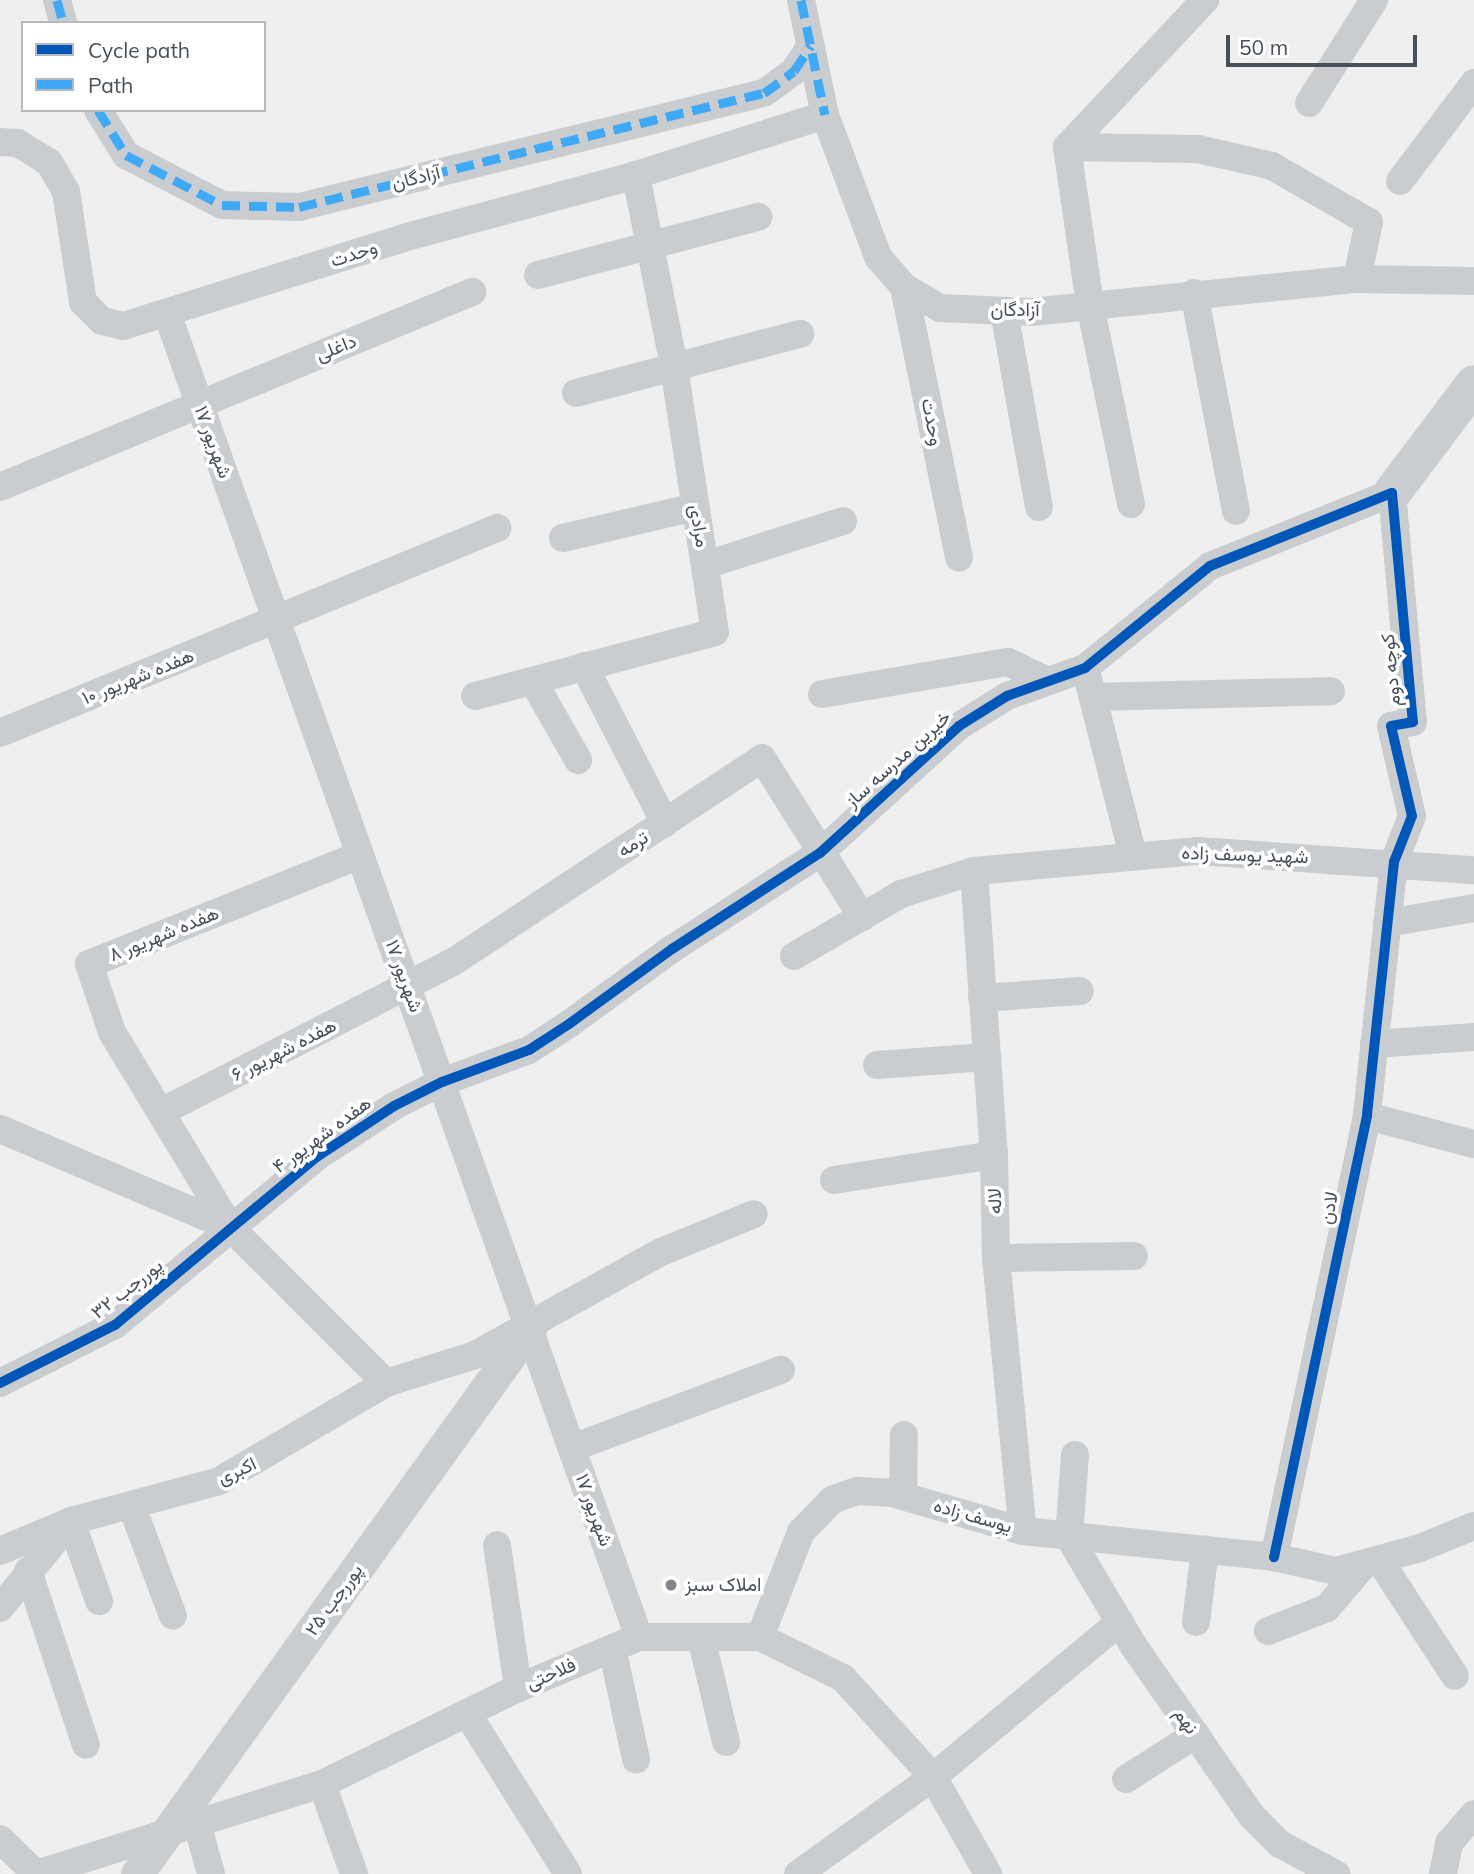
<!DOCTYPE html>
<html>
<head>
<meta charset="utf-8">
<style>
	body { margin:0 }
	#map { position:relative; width:1474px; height:1874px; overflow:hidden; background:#efefef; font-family:Mulish,Vazirmatn,sans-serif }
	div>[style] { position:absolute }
	.minor>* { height:28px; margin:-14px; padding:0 14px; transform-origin:14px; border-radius:14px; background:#cacdd0 }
	.tertiary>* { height:33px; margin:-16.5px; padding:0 16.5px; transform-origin:16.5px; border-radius:16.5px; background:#cacdd0 }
	.secondary>* { height:38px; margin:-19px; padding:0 19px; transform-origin:19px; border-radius:19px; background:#cbced0 }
	.quiet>* { height:9px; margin-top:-4.5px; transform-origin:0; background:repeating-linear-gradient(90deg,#3fa9f5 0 18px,transparent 0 27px) }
	.cycleway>* { height:10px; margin:-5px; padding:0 5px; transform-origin:5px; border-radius:5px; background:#0057b8 }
	.dots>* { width:19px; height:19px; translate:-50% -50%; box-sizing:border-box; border:4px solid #fff; border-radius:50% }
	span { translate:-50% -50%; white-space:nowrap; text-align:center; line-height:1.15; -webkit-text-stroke:7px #fff; paint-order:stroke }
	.street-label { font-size:19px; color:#474f59 }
	.poi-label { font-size:19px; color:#474f59 }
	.left { translate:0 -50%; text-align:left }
	.legend { position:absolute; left:21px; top:21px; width:245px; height:91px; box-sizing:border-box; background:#fff; border:2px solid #b5b9bd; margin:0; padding:9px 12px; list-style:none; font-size:21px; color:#474f59 }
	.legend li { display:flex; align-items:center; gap:14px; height:35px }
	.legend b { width:35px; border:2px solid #b5b9bd }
	.scale { position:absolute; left:1226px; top:35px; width:191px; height:32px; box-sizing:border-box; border:4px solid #474f59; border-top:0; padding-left:9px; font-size:21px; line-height:24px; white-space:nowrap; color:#474f59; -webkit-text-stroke:5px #fff; paint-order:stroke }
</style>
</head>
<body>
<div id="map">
	<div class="minor">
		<div style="left:57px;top:0;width:24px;rotate:75deg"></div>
		<div style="left:801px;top:0;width:117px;rotate:78.2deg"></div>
		<div style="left:825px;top:115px;width:152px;rotate:69.5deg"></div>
		<div style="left:878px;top:257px;width:40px;rotate:49deg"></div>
		<div style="left:904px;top:287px;width:42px;rotate:30.3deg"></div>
		<div style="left:940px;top:308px;width:91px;rotate:2.5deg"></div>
		<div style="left:1031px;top:312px;width:328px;rotate:-5.8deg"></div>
		<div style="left:1357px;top:279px;width:117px;rotate:1deg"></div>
		<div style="left:1309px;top:103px;width:122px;rotate:-57.7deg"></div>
		<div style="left:98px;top:110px;width:53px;rotate:58.1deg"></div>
		<div style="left:126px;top:155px;width:108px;rotate:27.5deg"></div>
		<div style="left:222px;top:205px;width:77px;rotate:1.5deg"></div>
		<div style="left:299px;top:207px;width:479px;rotate:-13.8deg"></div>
		<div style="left:764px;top:93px;width:37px;rotate:-36deg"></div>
		<div style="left:794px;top:71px;width:30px;rotate:-56deg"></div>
		<div style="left:0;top:142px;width:18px;rotate:3deg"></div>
		<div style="left:18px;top:143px;width:36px;rotate:32deg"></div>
		<div style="left:49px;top:162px;width:34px;rotate:60deg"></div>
		<div style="left:66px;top:191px;width:112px;rotate:81.3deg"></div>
		<div style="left:83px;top:302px;width:27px;rotate:45deg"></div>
		<div style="left:102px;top:321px;width:22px;rotate:13deg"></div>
		<div style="left:123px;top:326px;width:294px;rotate:-17.4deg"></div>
		<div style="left:403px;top:238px;width:241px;rotate:-15.1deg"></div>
		<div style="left:636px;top:175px;width:198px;rotate:-17.6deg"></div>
		<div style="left:1067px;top:147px;width:131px;rotate:0.9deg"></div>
		<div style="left:1198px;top:149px;width:76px;rotate:12.9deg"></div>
		<div style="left:1272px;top:166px;width:112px;rotate:30deg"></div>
		<div style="left:1369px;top:222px;width:58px;rotate:101.9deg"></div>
		<div style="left:1400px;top:181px;width:123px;rotate:-52.9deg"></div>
		<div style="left:538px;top:275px;width:228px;rotate:-14.8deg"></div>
		<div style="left:904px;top:287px;width:276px;rotate:78.5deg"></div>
		<div style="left:1194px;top:293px;width:222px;rotate:79.1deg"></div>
		<div style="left:1004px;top:311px;width:199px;rotate:79.9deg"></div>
		<div style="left:168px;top:316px;width:1402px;rotate:70.38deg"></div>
		<div style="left:576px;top:393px;width:232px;rotate:-14.8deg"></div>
		<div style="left:0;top:487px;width:511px;rotate:-22.45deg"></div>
		<div style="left:1131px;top:504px;width:203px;rotate:-101.6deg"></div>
		<div style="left:1090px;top:305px;width:160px;rotate:-98.3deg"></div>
		<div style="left:1067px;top:147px;width:202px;rotate:-46.8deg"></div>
		<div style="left:563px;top:538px;width:136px;rotate:-13.2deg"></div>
		<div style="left:706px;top:565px;width:144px;rotate:-17.8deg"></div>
		<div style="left:584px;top:666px;width:177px;rotate:62.7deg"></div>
		<div style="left:1088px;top:679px;width:183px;rotate:75.7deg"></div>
		<div style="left:533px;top:681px;width:91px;rotate:60.3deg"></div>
		<div style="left:822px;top:694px;width:189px;rotate:-9.8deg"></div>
		<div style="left:1008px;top:662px;width:44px;rotate:25.4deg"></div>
		<div style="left:475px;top:696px;width:248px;rotate:-14.9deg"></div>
		<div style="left:715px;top:632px;width:269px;rotate:-98.8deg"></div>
		<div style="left:674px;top:366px;width:195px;rotate:-101.3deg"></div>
		<div style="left:1093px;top:697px;width:238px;rotate:-1.4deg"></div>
		<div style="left:0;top:733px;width:538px;rotate:-22.41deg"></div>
		<div style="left:974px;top:871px;width:285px;rotate:86deg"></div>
		<div style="left:994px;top:1155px;width:103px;rotate:88.9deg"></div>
		<div style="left:996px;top:1258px;width:274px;rotate:84.4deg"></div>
		<div style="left:1387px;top:923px;width:88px;rotate:-9.8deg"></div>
		<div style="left:794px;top:956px;width:124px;rotate:-30.1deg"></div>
		<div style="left:901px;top:894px;width:77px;rotate:-17.5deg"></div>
		<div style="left:974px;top:871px;width:226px;rotate:-5.1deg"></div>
		<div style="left:1199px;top:851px;width:276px;rotate:4deg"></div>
		<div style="left:982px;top:998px;width:98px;rotate:-4.1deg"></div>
		<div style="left:1374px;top:1044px;width:100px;rotate:-4deg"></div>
		<div style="left:877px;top:1065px;width:110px;rotate:-4.2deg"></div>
		<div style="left:161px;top:1112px;width:328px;rotate:-27.2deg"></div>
		<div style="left:453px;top:962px;width:370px;rotate:-33.4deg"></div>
		<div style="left:762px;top:758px;width:188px;rotate:57.8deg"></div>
		<div style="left:1367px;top:1116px;width:111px;rotate:14.7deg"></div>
		<div style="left:0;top:1129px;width:250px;rotate:23.1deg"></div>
		<div style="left:230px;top:1227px;width:221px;rotate:45deg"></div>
		<div style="left:834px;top:1180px;width:162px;rotate:-8.9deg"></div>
		<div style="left:230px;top:1227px;width:228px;rotate:-121.2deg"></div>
		<div style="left:112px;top:1032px;width:72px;rotate:-108.7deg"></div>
		<div style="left:89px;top:964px;width:292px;rotate:-21.9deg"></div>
		<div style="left:996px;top:1258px;width:138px;rotate:-0.8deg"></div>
		<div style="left:0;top:1383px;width:129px;rotate:-26.8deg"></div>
		<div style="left:115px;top:1325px;width:264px;rotate:-39.8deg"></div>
		<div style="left:318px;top:1156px;width:91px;rotate:-33.3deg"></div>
		<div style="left:394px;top:1106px;width:54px;rotate:-26.6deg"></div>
		<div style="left:442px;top:1082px;width:93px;rotate:-20.2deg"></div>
		<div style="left:529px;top:1050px;width:48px;rotate:-33deg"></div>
		<div style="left:569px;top:1024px;width:127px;rotate:-36.1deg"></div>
		<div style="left:672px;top:949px;width:176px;rotate:-33deg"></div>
		<div style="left:820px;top:853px;width:188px;rotate:-42.4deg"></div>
		<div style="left:959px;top:726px;width:57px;rotate:-32deg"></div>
		<div style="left:1007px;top:696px;width:83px;rotate:-19.7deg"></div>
		<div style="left:1085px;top:668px;width:161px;rotate:-39.2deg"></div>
		<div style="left:1210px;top:566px;width:196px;rotate:-21.9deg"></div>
		<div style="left:1392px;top:493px;width:230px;rotate:84.8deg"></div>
		<div style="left:1413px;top:722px;width:22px;rotate:170deg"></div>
		<div style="left:1391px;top:726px;width:92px;rotate:76.9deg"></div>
		<div style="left:1412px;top:816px;width:49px;rotate:111.4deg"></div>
		<div style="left:1394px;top:862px;width:255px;rotate:96.1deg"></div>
		<div style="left:1367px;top:1116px;width:451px;rotate:101.9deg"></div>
		<div style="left:572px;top:1448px;width:223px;rotate:-20.5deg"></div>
		<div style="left:1075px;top:1455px;width:82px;rotate:94.2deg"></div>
		<div style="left:1069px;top:1537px;width:126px;rotate:59.3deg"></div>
		<div style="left:1133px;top:1645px;width:208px;rotate:55.2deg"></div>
		<div style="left:1252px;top:1816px;width:40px;rotate:45deg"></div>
		<div style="left:1280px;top:1844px;width:64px;rotate:28.2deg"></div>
		<div style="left:903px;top:1496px;width:61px;rotate:-89.1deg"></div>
		<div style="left:132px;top:1507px;width:116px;rotate:69.4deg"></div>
		<div style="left:71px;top:1521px;width:85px;rotate:70.7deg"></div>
		<div style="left:497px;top:1545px;width:145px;rotate:81.6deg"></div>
		<div style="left:0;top:1551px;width:77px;rotate:-22.9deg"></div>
		<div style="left:71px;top:1521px;width:153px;rotate:-15.1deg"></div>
		<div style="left:219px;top:1481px;width:194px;rotate:-30.4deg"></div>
		<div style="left:386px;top:1383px;width:93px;rotate:-17.5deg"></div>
		<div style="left:475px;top:1355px;width:213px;rotate:-29deg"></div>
		<div style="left:661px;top:1252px;width:100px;rotate:-22.2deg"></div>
		<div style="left:1380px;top:1561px;width:137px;rotate:56.9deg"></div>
		<div style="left:28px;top:1571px;width:183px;rotate:71.6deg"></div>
		<div style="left:0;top:1608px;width:106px;rotate:-50.7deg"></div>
		<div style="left:1196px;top:1622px;width:73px;rotate:-82.9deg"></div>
		<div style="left:1268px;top:1631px;width:63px;rotate:-21.3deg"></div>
		<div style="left:1327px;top:1608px;width:54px;rotate:-49.5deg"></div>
		<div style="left:701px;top:1637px;width:108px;rotate:76.6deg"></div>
		<div style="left:760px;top:1637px;width:113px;rotate:-68.7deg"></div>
		<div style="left:801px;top:1532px;width:45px;rotate:-45.9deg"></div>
		<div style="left:832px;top:1500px;width:27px;rotate:-20deg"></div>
		<div style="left:857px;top:1491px;width:35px;rotate:3deg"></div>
		<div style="left:892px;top:1493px;width:136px;rotate:16.2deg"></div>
		<div style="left:1023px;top:1531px;width:252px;rotate:5.9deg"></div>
		<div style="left:1274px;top:1557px;width:64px;rotate:12.7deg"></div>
		<div style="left:1336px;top:1571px;width:87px;rotate:-15.3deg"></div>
		<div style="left:1420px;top:1548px;width:58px;rotate:-22.2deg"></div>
		<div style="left:612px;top:1648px;width:114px;rotate:77.8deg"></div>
		<div style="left:467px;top:1713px;width:190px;rotate:57.9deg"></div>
		<div style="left:1126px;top:1779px;width:83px;rotate:-32.7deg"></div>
		<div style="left:322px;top:1784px;width:96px;rotate:70.4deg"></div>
		<div style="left:197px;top:1823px;width:53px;rotate:74.6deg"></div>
		<div style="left:0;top:1839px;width:50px;rotate:44.2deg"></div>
		<div style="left:36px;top:1874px;width:300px;rotate:-17.5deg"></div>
		<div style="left:322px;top:1784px;width:218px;rotate:-26.1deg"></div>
		<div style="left:518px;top:1688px;width:131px;rotate:-22.9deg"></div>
		<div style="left:639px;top:1637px;width:121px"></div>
		<div style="left:760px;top:1637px;width:93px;rotate:26.3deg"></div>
		<div style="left:843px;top:1678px;width:134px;rotate:47.7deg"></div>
		<div style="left:933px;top:1777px;width:112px;rotate:60.4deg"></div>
		<div style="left:798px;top:1874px;width:166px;rotate:-35.7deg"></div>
		<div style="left:933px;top:1777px;width:243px;rotate:-39.7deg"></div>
		<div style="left:1443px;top:1874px;width:32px;rotate:-79deg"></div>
		<div style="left:1449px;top:1843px;width:38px;rotate:-49deg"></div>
	</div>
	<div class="tertiary">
		<div style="left:137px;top:1874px;width:675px;rotate:-54.28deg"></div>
	</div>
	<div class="secondary">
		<div style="left:1392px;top:493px;width:136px;rotate:-53deg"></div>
	</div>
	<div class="quiet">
		<div style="left:57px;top:0;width:24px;rotate:75deg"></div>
		<div style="left:801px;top:0;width:117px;rotate:78.2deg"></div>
		<div style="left:98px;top:110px;width:53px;rotate:58.1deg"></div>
		<div style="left:126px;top:155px;width:108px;rotate:27.5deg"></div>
		<div style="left:222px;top:205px;width:77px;rotate:1.5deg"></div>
		<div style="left:299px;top:207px;width:479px;rotate:-13.8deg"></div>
		<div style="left:764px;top:93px;width:37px;rotate:-36deg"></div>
		<div style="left:794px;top:71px;width:30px;rotate:-56deg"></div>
	</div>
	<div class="cycleway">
		<div style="left:0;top:1383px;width:129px;rotate:-26.8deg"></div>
		<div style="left:115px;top:1325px;width:264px;rotate:-39.8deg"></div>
		<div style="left:318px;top:1156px;width:91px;rotate:-33.3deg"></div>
		<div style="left:394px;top:1106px;width:54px;rotate:-26.6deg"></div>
		<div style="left:442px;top:1082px;width:93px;rotate:-20.2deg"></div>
		<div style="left:529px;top:1050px;width:48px;rotate:-33deg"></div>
		<div style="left:569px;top:1024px;width:127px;rotate:-36.1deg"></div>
		<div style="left:672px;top:949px;width:176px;rotate:-33deg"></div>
		<div style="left:820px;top:853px;width:188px;rotate:-42.4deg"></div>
		<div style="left:959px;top:726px;width:57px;rotate:-32deg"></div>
		<div style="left:1007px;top:696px;width:83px;rotate:-19.7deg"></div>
		<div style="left:1085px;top:668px;width:161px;rotate:-39.2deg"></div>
		<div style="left:1210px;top:566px;width:196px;rotate:-21.9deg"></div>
		<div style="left:1392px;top:493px;width:230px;rotate:84.8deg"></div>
		<div style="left:1413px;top:722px;width:22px;rotate:170deg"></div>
		<div style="left:1391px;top:726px;width:92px;rotate:76.9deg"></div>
		<div style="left:1412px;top:816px;width:49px;rotate:111.4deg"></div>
		<div style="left:1394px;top:862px;width:255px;rotate:96.1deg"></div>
		<div style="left:1367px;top:1116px;width:451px;rotate:101.9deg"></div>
	</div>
	<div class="dots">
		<div style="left:671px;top:1585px;background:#82878e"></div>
	</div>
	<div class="street-label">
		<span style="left:416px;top:178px;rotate:-14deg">آزادگان</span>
		<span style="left:354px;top:254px;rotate:-18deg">وحدت</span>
		<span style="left:1015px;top:310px">آزادگان</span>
		<span style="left:336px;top:348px;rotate:-22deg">داغلی</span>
		<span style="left:932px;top:422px;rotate:79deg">وحدت</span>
		<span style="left:213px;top:442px;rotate:70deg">۱۷ شهریور</span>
		<span style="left:699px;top:526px;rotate:80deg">مرادی</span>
		<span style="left:1391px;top:670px;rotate:-95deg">کوچه دوم</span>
		<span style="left:138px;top:677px;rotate:-22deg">هفده شهریور ۱۰</span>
		<span style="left:898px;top:759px;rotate:-42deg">خیرین مدرسه ساز</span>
		<span style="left:633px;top:844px;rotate:-33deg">ترمه</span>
		<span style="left:1245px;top:855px;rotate:2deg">شهید یوسف زاده</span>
		<span style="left:164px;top:934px;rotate:-22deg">هفده شهریور ۸</span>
		<span style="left:404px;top:976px;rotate:70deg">۱۷ شهریور</span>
		<span style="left:284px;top:1050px;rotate:-27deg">هفده شهریور ۶</span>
		<span style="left:322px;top:1135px;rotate:-36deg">هفده شهریور ۴</span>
		<span style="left:995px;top:1201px;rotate:-91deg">لاله</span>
		<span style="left:1329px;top:1208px;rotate:-78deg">لادن</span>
		<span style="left:127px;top:1289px;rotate:-38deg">پوررجب ۳۲</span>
		<span style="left:237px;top:1471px;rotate:-25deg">اکبری</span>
		<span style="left:594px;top:1510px;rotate:70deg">۱۷ شهریور</span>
		<span style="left:973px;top:1516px;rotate:16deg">یوسف زاده</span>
		<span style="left:334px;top:1600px;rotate:-54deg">پوررجب ۲۵</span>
		<span style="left:551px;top:1674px;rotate:-23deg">فلاحتی</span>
		<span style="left:1186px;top:1721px;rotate:55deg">نهم</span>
	</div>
	<div class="poi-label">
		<span class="left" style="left:685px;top:1585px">املاک سبز</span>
	</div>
	<ul class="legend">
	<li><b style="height:9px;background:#0057b8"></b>Cycle path</li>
	<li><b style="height:9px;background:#3fa9f5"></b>Path</li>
	</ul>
	<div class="scale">50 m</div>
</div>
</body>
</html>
